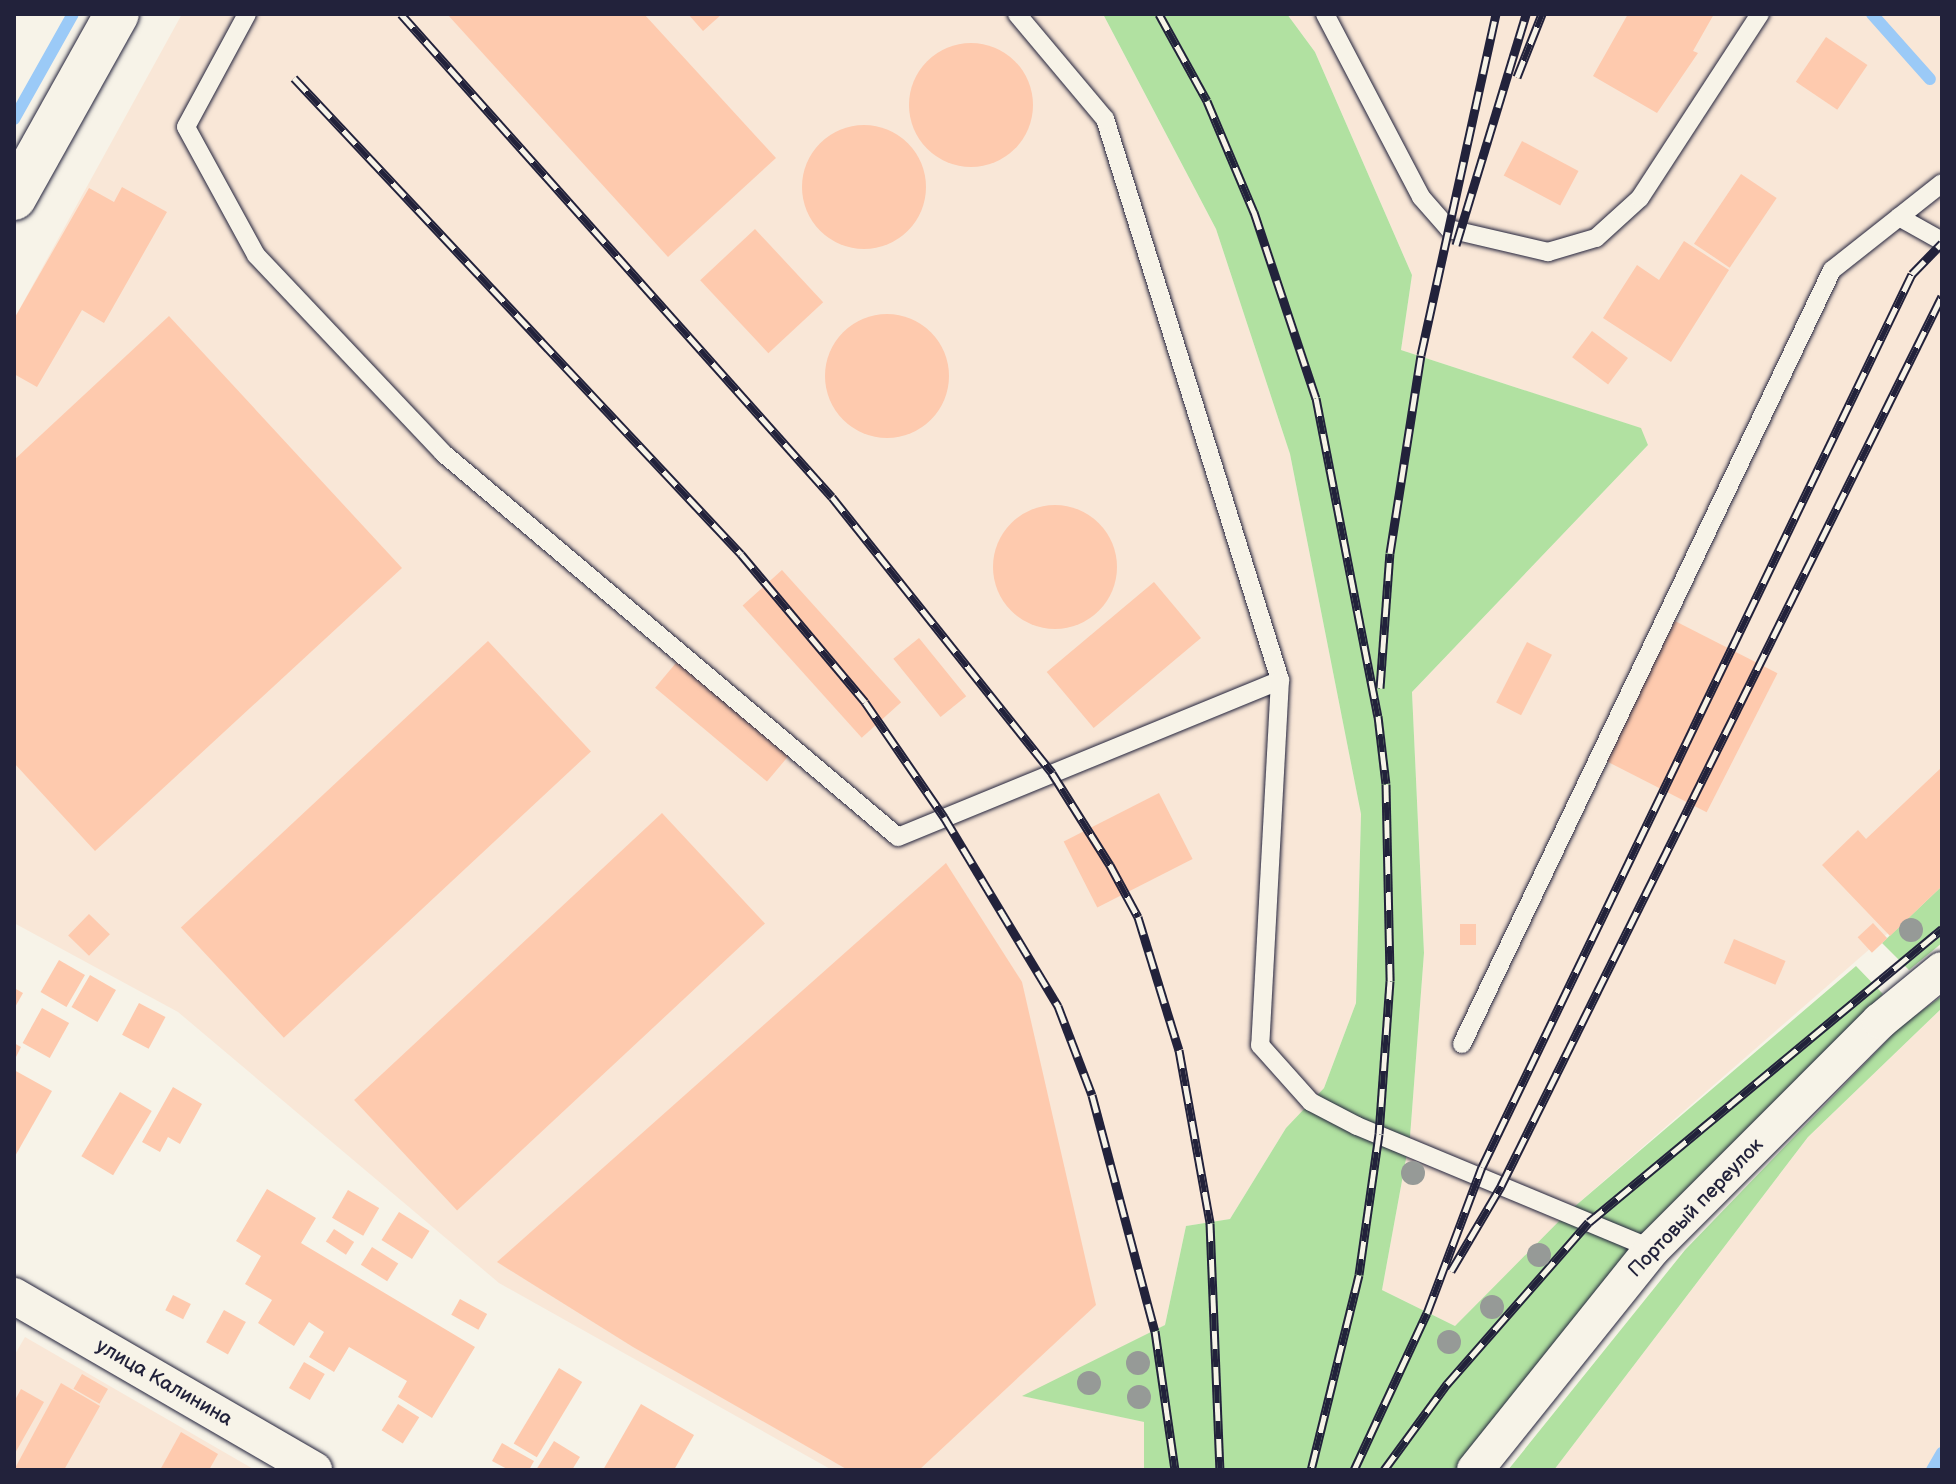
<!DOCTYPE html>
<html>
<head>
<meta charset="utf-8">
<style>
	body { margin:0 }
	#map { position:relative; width:1956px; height:1484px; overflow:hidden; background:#f7f3e8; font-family:"Balsamiq Sans",sans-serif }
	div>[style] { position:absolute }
	.built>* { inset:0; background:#f9e7d7 }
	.green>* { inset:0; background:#b1e1a1 }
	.stream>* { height:12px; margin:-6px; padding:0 6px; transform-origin:6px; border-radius:6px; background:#9bcaf7 }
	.building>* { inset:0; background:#fecaae; transform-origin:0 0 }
	.round { border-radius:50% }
	.roads { filter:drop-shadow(0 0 2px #22223b) drop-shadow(0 0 2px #22223b) }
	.service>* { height:18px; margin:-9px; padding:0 9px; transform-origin:9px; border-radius:9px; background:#f7f3e8 }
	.minor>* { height:36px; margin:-18px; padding:0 18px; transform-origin:18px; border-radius:18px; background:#f7f3e8 }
	.tertiary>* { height:44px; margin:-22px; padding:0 22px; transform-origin:22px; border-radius:22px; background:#f7f3e8 }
	.rail>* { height:9px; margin-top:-4.5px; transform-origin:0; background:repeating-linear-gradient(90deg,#f7f3e8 0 18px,#22223b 0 36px); box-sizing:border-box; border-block:2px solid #22223b }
	.trees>* { width:24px; height:24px; margin:-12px; border-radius:50%; background:#969a97 }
	span { translate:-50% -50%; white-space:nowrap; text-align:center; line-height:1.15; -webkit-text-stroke:6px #f7f3e8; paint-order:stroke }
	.street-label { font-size:20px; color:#22223b }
	.frame { position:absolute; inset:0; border:16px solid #22223b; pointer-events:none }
</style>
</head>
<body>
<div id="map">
	<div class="built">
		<div style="clip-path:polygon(182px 14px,1103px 14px,1216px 229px,1290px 454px,1361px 814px,1356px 1003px,1324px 1088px,1286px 1128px,1230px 1219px,1186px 1226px,1165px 1325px,1024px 1396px,1144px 1422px,1144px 1470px,832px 1470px,499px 1283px,178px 1012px,14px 923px,14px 319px)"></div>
		<div style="clip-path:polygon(1287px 14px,1942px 14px,1942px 886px,1567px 1213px,1455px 1326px,1382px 1290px,1410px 1137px,1424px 953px,1412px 692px,1648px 445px,1640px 428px,1401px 350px,1412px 275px,1315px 52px)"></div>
		<div style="clip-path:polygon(1942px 1008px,1942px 1470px,1554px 1470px,1808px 1137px)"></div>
		<div style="clip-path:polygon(25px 1337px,255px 1470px,14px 1470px,14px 1356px)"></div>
	</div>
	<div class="green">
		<div style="clip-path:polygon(1103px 14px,1287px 14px,1315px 52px,1412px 275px,1401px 350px,1641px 428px,1648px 445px,1412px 692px,1424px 953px,1410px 1137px,1382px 1290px,1455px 1326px,1567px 1213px,1856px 966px,1883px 994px,1645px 1234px,1461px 1470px,1144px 1470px,1144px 1422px,1022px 1396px,1165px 1325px,1186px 1226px,1230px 1219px,1286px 1128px,1324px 1088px,1356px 1003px,1361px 814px,1290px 454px,1216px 229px)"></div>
		<div style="clip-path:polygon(1942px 886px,1942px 943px,1909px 970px,1882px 943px)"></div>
		<div style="clip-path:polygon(1942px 996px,1942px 1008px,1808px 1137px,1554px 1470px,1508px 1470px,1685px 1250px,1902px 1025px)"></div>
	</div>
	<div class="stream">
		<div style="left:1872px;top:14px;width:87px;rotate:48.3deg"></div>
		<div style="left:14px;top:119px;width:120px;rotate:-60.7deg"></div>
		<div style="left:1932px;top:1470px;width:20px;rotate:-60deg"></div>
	</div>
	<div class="building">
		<div style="clip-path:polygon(447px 14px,644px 14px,776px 158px,668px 257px)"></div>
		<div style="clip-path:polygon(688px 14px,722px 14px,703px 31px)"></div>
		<div style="clip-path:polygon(1628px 14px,1714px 14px,1693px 51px,1698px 53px,1657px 113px,1593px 76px)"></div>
		<div style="left:1826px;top:37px;width:50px;height:54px;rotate:34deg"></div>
		<div class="round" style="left:909px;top:43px;width:124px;height:124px"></div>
		<div class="round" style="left:802px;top:125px;width:124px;height:124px"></div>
		<div style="left:1522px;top:141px;width:64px;height:39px;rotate:28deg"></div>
		<div style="left:1741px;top:174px;width:43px;height:84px;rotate:34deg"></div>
		<div style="clip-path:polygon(122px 187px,167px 212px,104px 323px,82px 310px,37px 387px,14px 374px,14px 319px,89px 188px,114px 202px)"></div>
		<div style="left:755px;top:229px;width:100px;height:75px;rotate:47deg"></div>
		<div style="clip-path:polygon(1684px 241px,1729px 270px,1671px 362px,1603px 318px,1637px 265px,1659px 280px)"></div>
		<div class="round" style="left:825px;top:314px;width:124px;height:124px"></div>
		<div style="clip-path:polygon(169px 316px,402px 568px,95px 851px,14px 763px,14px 460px)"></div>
		<div style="left:1592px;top:331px;width:45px;height:33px;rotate:37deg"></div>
		<div class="round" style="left:993px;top:505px;width:124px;height:124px"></div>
		<div style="left:782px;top:570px;width:178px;height:53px;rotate:48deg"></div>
		<div style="left:1154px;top:582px;width:73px;height:140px;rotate:50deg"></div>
		<div style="left:1675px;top:621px;width:115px;height:156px;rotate:27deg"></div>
		<div style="left:919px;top:638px;width:75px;height:33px;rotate:51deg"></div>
		<div style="left:488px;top:641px;width:151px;height:420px;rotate:47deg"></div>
		<div style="left:1527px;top:642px;width:28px;height:68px;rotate:27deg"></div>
		<div style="left:686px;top:651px;width:146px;height:48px;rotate:40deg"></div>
		<div style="clip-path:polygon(1942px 767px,1942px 886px,1890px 936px,1822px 865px,1858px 830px,1866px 839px)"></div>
		<div style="left:1159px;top:793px;width:74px;height:107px;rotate:63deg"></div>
		<div style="left:662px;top:813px;width:151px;height:421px;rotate:47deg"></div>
		<div style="clip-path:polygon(946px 863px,1022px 982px,1096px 1305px,919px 1470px,848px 1470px,633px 1347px,497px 1262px)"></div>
		<div style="left:89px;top:914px;width:29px;height:30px;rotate:44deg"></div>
		<div style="left:1873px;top:923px;width:21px;height:21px;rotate:47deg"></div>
		<div style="left:1460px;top:924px;width:16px;height:21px"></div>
		<div style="left:1734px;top:939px;width:56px;height:26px;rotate:23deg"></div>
		<div style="left:59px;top:960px;width:30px;height:37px;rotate:30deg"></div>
		<div style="left:90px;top:975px;width:30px;height:37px;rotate:30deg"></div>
		<div style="clip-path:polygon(14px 988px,23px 993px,14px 1009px)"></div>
		<div style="left:139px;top:1003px;width:30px;height:36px;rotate:28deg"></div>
		<div style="left:42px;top:1008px;width:31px;height:40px;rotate:29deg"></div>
		<div style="clip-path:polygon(14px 1043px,21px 1047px,14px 1061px)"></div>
		<div style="clip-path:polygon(14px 1070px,52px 1091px,14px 1158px)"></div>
		<div style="clip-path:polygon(173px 1087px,202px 1104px,180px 1144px,168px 1137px,160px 1152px,142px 1142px)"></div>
		<div style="left:120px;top:1092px;width:37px;height:75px;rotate:31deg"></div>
		<div style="clip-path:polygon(267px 1189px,316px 1218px,301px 1243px,475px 1347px,432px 1418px,398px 1397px,407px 1381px,349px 1347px,334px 1372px,309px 1357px,324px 1332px,309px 1322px,294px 1346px,258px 1323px,272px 1300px,245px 1284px,261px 1256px,236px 1241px)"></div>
		<div style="left:348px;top:1190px;width:36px;height:32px;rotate:30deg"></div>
		<div style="left:399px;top:1212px;width:36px;height:33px;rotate:32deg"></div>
		<div style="left:334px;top:1229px;width:24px;height:15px;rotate:33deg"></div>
		<div style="left:372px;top:1247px;width:31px;height:21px;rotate:32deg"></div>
		<div style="left:173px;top:1295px;width:20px;height:17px;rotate:27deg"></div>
		<div style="left:460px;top:1299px;width:31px;height:18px;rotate:29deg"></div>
		<div style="left:224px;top:1310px;width:25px;height:37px;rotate:29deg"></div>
		<div style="left:304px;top:1362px;width:24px;height:30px;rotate:30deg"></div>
		<div style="left:559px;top:1368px;width:27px;height:88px;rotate:31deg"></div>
		<div style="left:82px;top:1374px;width:30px;height:17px;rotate:30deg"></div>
		<div style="clip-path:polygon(61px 1383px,100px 1406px,64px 1470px,14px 1470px)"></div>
		<div style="clip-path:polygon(21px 1389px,44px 1402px,14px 1455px,14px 1402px)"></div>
		<div style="left:398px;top:1404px;width:25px;height:31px;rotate:32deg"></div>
		<div style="clip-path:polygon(641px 1404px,694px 1435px,674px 1470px,603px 1470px)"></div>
		<div style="clip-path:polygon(181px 1432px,218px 1454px,209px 1470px,160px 1470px)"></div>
		<div style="clip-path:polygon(554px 1441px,580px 1457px,572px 1470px,536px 1470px)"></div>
		<div style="clip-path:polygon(502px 1443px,534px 1461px,529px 1470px,509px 1470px,492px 1461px)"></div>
	</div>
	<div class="roads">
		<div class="service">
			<div style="left:247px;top:14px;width:128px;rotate:118.4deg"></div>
			<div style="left:186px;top:127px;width:146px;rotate:61.3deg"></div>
			<div style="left:256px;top:255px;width:272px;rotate:46.6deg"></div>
			<div style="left:443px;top:453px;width:595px;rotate:40.16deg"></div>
			<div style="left:898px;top:837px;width:413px;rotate:-22.3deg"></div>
			<div style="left:1280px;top:680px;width:588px;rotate:-107.32deg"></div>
			<div style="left:1105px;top:119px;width:137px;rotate:-130deg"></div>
			<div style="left:1325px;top:14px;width:207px;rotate:62.3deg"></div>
			<div style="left:1421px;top:197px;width:43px;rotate:48.8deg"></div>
			<div style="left:1449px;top:229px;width:102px;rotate:13.1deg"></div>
			<div style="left:1548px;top:252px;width:50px;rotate:-16.3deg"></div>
			<div style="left:1596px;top:238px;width:59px;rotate:-42.3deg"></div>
			<div style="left:1640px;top:198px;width:220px;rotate:-56.9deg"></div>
			<div style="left:1899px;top:217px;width:49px;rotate:29.2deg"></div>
			<div style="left:1280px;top:680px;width:366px;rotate:93.1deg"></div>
			<div style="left:1260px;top:1045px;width:76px;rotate:48.2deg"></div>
			<div style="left:1311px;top:1102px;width:52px;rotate:27.6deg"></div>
			<div style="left:1357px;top:1126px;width:320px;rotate:22.6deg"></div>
			<div style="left:1462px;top:1044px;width:858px;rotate:-64.45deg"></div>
			<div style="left:1832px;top:270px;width:140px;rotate:-38.3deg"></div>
		</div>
		<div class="minor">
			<div style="left:14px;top:1296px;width:347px;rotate:30.1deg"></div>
			<div style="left:1475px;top:1470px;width:283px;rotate:-51.3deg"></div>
			<div style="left:1652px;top:1249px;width:322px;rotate:-45deg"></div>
			<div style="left:1880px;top:1021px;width:80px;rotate:-39.4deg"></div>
		</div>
		<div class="tertiary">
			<div style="left:14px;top:198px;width:211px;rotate:-60.8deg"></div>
		</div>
	</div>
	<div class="rail">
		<div style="left:401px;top:14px;width:647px;rotate:48.26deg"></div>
		<div style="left:832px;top:497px;width:353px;rotate:51.4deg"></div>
		<div style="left:1052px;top:773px;width:109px;rotate:57.8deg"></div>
		<div style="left:1110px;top:865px;width:59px;rotate:61.7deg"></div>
		<div style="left:1138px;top:917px;width:139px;rotate:72.9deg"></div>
		<div style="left:1179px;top:1050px;width:176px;rotate:79.8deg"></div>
		<div style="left:1210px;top:1223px;width:247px;rotate:87.7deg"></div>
		<div style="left:1159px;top:14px;width:99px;rotate:61.1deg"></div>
		<div style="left:1207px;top:101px;width:121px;rotate:67.1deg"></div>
		<div style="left:1254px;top:212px;width:196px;rotate:71.6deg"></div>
		<div style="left:1316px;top:398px;width:324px;rotate:79deg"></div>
		<div style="left:1378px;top:716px;width:68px;rotate:83.3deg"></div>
		<div style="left:1386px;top:784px;width:197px;rotate:88.8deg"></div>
		<div style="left:1390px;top:981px;width:153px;rotate:94.1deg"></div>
		<div style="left:1379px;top:1134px;width:142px;rotate:98.1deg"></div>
		<div style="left:1359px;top:1275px;width:201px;rotate:103.8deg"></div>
		<div style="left:1517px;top:77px;width:68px;rotate:-68.4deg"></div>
		<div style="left:294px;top:78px;width:653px;rotate:46.8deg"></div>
		<div style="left:741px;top:554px;width:193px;rotate:50deg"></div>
		<div style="left:865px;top:702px;width:140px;rotate:55.5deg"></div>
		<div style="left:944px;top:817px;width:221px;rotate:58.9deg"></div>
		<div style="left:1058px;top:1006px;width:95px;rotate:69.1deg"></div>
		<div style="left:1092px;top:1095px;width:244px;rotate:75.1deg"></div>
		<div style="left:1155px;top:1331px;width:140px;rotate:81.8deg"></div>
		<div style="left:1456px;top:245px;width:241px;rotate:-73.1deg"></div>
		<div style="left:1380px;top:688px;width:135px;rotate:-85.8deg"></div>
		<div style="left:1390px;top:553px;width:200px;rotate:-81.1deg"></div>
		<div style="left:1421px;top:355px;width:349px;rotate:-77.6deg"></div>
		<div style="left:1451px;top:1271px;width:99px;rotate:-59.5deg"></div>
		<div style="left:1501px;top:1186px;width:993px;rotate:-63.64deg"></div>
		<div style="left:1354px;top:1470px;width:173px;rotate:-65.1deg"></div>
		<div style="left:1427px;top:1313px;width:156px;rotate:-69.4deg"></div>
		<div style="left:1482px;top:1167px;width:991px;rotate:-64.29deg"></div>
		<div style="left:1912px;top:274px;width:43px;rotate:-45.9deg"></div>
		<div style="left:1384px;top:1470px;width:107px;rotate:-53.8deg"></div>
		<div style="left:1447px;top:1384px;width:215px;rotate:-48.8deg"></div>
		<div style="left:1589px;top:1222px;width:459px;rotate:-39.7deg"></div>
	</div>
	<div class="trees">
		<div style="left:1911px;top:930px"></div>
		<div style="left:1413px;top:1173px"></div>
		<div style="left:1539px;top:1255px"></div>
		<div style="left:1492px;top:1307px"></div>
		<div style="left:1449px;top:1342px"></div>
		<div style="left:1138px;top:1363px"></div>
		<div style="left:1089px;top:1383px"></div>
		<div style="left:1139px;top:1397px"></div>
	</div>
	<div class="street-label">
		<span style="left:1696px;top:1208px;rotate:-46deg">Портовый переулок</span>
		<span style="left:164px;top:1383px;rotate:30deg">улица Калинина</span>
	</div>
	<div class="frame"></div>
</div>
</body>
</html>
